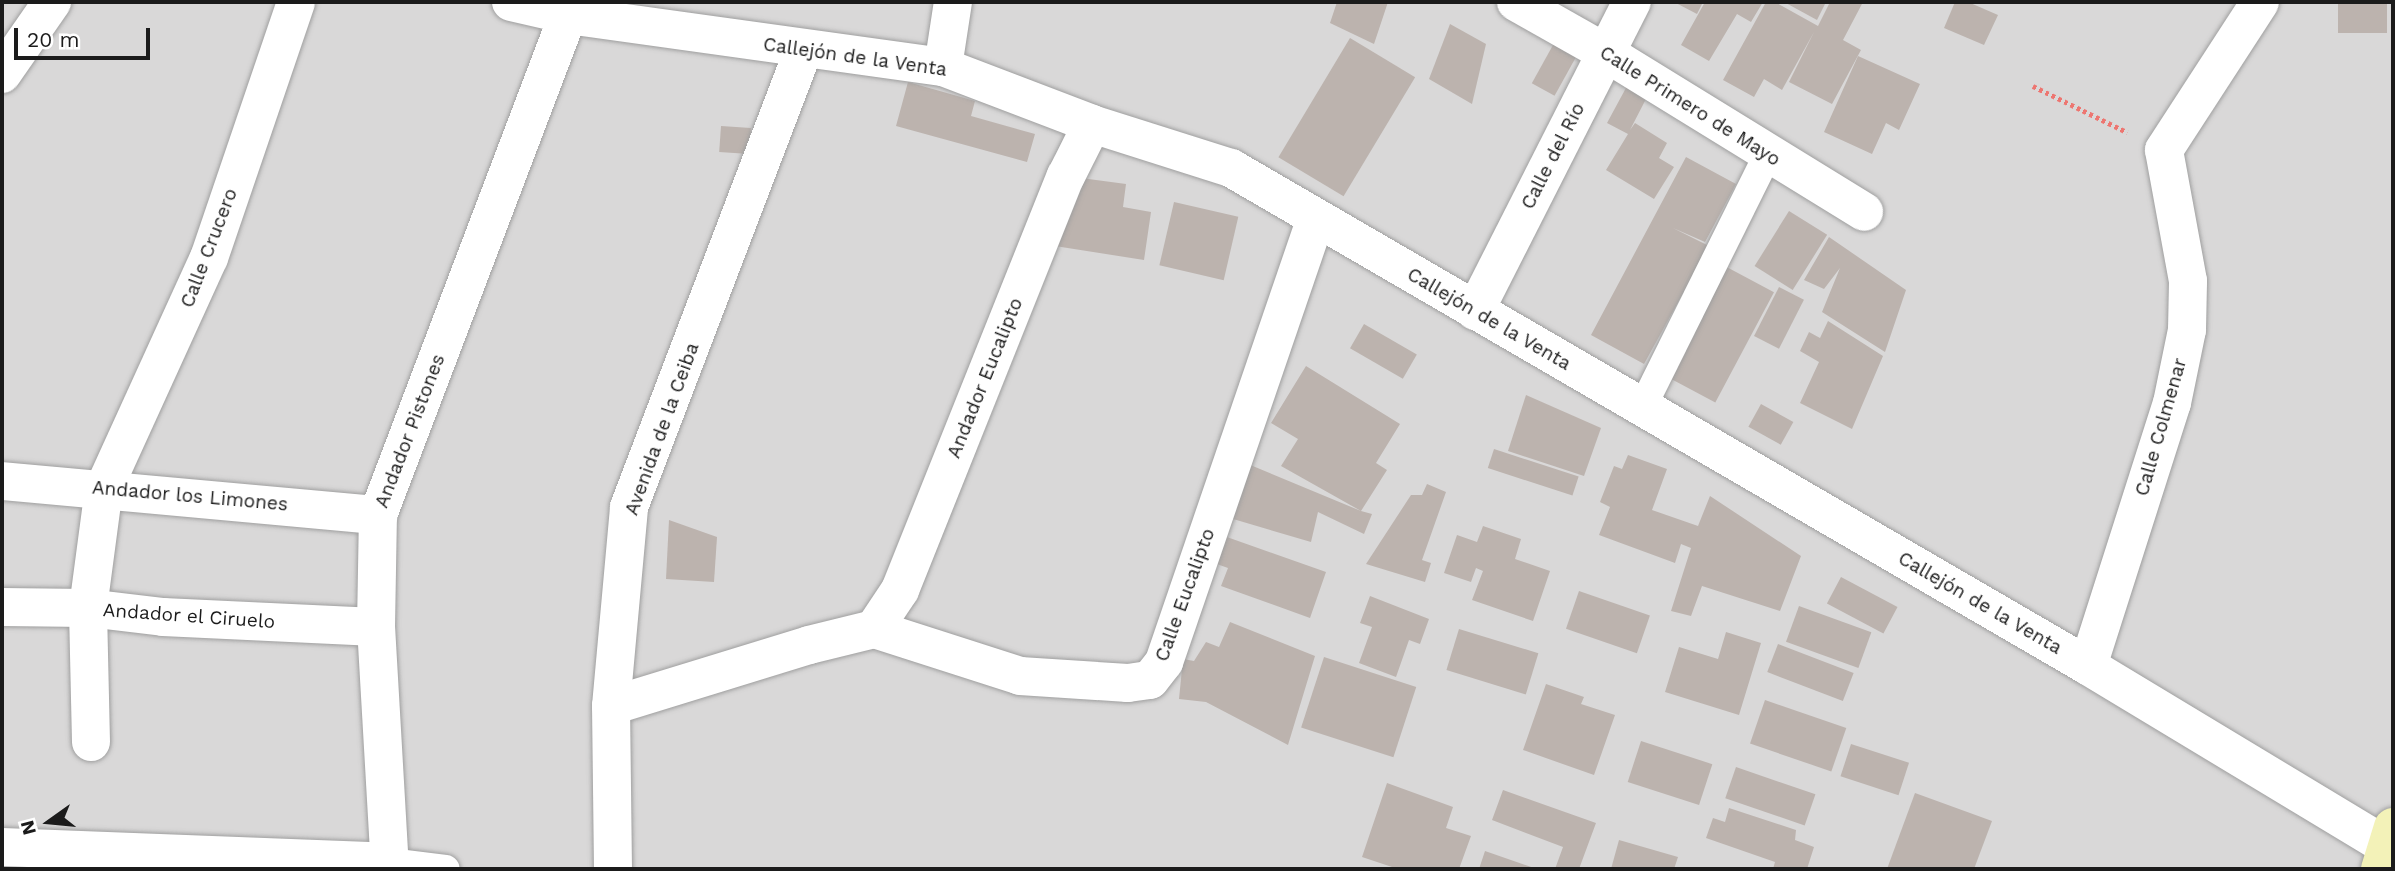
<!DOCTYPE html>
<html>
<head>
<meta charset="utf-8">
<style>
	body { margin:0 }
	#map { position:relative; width:2395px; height:871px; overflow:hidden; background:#ece8e1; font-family:"Work Sans",sans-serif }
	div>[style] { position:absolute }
	.residential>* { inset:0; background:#d9d8d8; transform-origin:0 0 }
	.building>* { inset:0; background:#bcb3ae; transform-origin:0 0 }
	.path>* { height:4.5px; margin-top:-2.25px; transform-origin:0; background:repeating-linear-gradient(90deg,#ed7671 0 3.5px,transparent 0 7px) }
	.roads { filter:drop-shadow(0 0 2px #9f9f9f) drop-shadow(0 0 2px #9f9f9f) }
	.service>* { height:28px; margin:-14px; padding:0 14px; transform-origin:14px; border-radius:14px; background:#fff }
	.pedestrian>* { height:38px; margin:-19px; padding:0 19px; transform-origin:19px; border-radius:19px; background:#fff }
	.minor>* { height:38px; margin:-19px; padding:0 19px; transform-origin:19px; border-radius:19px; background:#fff }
	.secondary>* { height:38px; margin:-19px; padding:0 19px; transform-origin:19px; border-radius:19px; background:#f3f2b8 }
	span { translate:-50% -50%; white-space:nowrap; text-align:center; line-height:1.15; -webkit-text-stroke:5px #fff; paint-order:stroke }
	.street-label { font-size:19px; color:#1b1b1b }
	.frame { position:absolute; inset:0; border:4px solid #1b1b1b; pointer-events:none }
	.north { position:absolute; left:14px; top:787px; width:70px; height:70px; -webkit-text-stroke:5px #fff; paint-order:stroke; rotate:255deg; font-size:19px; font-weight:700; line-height:28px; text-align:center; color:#1b1b1b }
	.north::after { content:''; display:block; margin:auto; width:24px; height:32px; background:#1b1b1b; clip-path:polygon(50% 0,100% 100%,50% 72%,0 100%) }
	.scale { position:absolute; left:14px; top:28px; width:136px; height:32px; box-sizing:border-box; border:4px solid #1b1b1b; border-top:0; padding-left:9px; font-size:21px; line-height:24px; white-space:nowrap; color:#1b1b1b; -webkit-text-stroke:5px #fff; paint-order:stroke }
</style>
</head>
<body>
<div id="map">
	<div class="residential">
		<div style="left:2px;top:2px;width:2391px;height:867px"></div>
	</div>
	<div class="building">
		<div style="clip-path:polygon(1337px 2px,1388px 2px,1374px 44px,1330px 23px)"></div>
		<div style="clip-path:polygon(1674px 2px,1703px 2px,1697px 14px)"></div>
		<div style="clip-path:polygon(1705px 2px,1763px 2px,1751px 22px,1737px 14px,1709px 61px,1681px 45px)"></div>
		<div style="clip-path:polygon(1766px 2px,1775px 2px,1818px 26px,1830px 2px,1863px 2px,1843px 40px,1861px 50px,1832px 104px,1789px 82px,1814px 32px,1782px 90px,1764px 79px,1754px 97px,1723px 80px)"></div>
		<div style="clip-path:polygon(1784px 2px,1826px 2px,1817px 20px)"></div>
		<div style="clip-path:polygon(1955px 2px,1968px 2px,1998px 15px,1984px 45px,1944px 28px)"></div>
		<div style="left:2338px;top:2px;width:49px;height:31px"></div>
		<div style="clip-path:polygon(1450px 24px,1486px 44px,1472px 104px,1429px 79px)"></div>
		<div style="left:1558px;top:36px;width:26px;height:54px;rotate:29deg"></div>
		<div style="left:1350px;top:38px;width:76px;height:139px;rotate:31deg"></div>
		<div style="clip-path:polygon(1858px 56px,1920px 84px,1899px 130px,1886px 123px,1872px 154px,1824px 132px)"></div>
		<div style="clip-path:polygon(908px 82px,975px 101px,971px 116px,1035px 134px,1027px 162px,896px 126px)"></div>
		<div style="clip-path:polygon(1627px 86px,1647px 97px,1630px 130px,1635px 123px,1667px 143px,1659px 158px,1674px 167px,1654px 199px,1606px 170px,1628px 134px,1607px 123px)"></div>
		<div style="left:721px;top:126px;width:30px;height:26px;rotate:4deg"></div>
		<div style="clip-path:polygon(1686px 157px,1736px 184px,1705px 242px,1673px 228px,1709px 246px,1644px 364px,1591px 335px)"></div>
		<div style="clip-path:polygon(1066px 176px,1126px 184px,1123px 207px,1151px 212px,1144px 260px,1055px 246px)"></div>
		<div style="left:1174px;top:202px;width:66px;height:65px;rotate:13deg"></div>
		<div style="left:1789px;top:211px;width:45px;height:65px;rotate:32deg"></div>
		<div style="clip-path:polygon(1829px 237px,1906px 290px,1885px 352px,1822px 312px,1840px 268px,1824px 289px,1804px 280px)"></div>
		<div style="left:1721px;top:264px;width:60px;height:125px;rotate:28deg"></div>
		<div style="left:1779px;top:287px;width:28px;height:55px;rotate:27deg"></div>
		<div style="clip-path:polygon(1828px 321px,1883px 356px,1852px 429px,1800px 403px,1819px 362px,1800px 351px,1809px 332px,1820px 338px)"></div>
		<div style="left:1364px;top:324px;width:61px;height:28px;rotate:30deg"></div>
		<div style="clip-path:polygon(1306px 366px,1400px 424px,1376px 463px,1387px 470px,1361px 511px,1372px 514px,1364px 534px,1318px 512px,1311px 542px,1223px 516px,1248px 464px,1361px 511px,1281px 466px,1298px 439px,1271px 423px)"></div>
		<div style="clip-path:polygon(1526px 395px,1601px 428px,1584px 476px,1508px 451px)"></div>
		<div style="left:1761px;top:404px;width:37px;height:26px;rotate:29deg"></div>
		<div style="left:1494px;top:449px;width:89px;height:20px;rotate:18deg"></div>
		<div style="clip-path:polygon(1628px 455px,1667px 469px,1652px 510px,1698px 526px,1710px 496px,1801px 556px,1780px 611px,1702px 586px,1691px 616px,1671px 611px,1691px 548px,1681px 544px,1675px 563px,1599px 535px,1610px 507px,1600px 502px,1614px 466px,1622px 469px)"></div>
		<div style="clip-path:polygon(1427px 484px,1446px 492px,1422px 560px,1431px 563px,1425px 582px,1366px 564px,1411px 495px,1422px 495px)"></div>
		<div style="clip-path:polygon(669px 520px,717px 537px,714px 582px,666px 579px)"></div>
		<div style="clip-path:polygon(1483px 526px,1521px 539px,1515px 559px,1550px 571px,1533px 621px,1472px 600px,1483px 571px,1476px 568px,1471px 582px,1444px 573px,1457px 535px,1477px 542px)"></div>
		<div style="clip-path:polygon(1224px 536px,1326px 572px,1310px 618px,1221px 586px,1228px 568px,1214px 563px)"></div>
		<div style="left:1841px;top:577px;width:64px;height:30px;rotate:28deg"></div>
		<div style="left:1579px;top:591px;width:75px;height:40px;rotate:19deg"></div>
		<div style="clip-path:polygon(1370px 596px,1429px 619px,1420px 644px,1409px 640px,1396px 677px,1359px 663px,1372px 627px,1360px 623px)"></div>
		<div style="left:1799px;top:606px;width:77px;height:38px;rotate:20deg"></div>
		<div style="clip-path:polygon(1230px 622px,1315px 656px,1288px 745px,1206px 702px,1179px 699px,1183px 659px,1194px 661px,1206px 642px,1219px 647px)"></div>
		<div style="left:1459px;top:629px;width:83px;height:43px;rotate:17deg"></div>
		<div style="clip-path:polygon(1726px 632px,1761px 643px,1739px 715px,1665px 692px,1679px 647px,1718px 659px)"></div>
		<div style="left:1778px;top:644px;width:81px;height:30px;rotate:21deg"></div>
		<div style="left:1324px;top:657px;width:97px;height:74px;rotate:18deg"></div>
		<div style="clip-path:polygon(1546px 684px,1584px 697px,1581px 704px,1615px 715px,1594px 775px,1523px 750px)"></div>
		<div style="left:1765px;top:700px;width:86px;height:46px;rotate:19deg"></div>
		<div style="left:1641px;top:741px;width:75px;height:43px;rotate:18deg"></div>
		<div style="left:1851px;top:744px;width:61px;height:34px;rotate:18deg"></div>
		<div style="left:1736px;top:767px;width:84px;height:33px;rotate:19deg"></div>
		<div style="clip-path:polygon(1387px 783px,1453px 807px,1446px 828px,1471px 836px,1459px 869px,1398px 869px,1362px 857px)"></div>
		<div style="clip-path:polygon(1503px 790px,1596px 823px,1579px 869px,1555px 869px,1563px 847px,1492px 820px)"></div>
		<div style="clip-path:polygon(1915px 793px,1992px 821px,1974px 869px,1887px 869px)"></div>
		<div style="clip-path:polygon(1729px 808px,1796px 830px,1795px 840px,1814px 847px,1807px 869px,1773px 869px,1775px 862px,1706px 838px,1713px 818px,1725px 822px)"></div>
		<div style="clip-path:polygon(1619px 840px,1678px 857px,1674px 869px,1611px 869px)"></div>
		<div style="clip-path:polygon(1485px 851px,1537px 869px,1479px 869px)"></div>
	</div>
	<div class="path">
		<div style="left:2033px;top:86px;width:105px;rotate:26.1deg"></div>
	</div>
	<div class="roads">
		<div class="service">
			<div style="left:1642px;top:408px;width:284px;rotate:-63.6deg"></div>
			<div style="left:389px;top:862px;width:57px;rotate:7deg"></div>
		</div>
		<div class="pedestrian">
			<div style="left:88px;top:608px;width:76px;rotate:6.8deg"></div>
			<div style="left:163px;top:617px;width:213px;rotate:2.7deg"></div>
		</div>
		<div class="minor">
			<div style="left:511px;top:2px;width:58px;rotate:12.8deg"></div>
			<div style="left:568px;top:15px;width:379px;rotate:7.9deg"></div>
			<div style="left:943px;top:67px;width:160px;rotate:20.9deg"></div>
			<div style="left:1092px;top:124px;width:146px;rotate:17.6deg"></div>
			<div style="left:1231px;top:168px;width:991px;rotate:30.16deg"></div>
			<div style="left:2088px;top:666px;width:350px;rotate:31.1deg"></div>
			<div style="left:1516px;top:2px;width:103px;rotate:29.5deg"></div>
			<div style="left:1606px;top:53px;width:303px;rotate:31.6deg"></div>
			<div style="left:943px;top:67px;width:66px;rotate:-81.3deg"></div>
			<div style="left:2px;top:74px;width:88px;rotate:-55.2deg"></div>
			<div style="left:1475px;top:311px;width:347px;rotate:-63.1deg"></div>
			<div style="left:2px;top:481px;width:378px;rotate:5.2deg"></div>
			<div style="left:2px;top:607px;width:86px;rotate:0.7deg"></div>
			<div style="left:874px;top:629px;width:47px;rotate:-56.3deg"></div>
			<div style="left:900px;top:590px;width:446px;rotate:-68.2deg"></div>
			<div style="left:1066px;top:176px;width:58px;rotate:-63.4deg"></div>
			<div style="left:2088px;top:666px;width:276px;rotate:-72.3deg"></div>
			<div style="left:2172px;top:403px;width:75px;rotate:-78.4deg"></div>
			<div style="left:2187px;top:330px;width:49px;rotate:-88.8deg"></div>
			<div style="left:2188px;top:281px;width:133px;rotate:-100.4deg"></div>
			<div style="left:2164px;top:150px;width:176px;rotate:-57deg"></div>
			<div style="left:611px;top:706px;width:207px;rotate:-17.1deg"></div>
			<div style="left:809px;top:645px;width:67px;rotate:-13.8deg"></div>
			<div style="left:874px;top:629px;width:153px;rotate:17.8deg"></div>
			<div style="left:1020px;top:676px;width:108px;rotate:3.7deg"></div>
			<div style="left:1128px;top:683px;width:22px;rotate:-8deg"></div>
			<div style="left:1150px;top:680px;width:23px;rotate:-52deg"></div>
			<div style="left:1164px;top:662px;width:468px;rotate:-71.1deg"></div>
			<div style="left:91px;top:742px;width:134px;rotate:-91.3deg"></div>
			<div style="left:88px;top:608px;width:121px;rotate:-82.4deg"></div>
			<div style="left:104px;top:488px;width:253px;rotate:-65.5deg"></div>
			<div style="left:209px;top:258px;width:270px;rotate:-71.2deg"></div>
			<div style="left:2px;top:847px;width:387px;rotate:2.2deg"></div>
			<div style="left:390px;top:869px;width:242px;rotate:-93.3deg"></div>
			<div style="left:376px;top:627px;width:112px;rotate:-89deg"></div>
			<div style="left:378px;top:515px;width:535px;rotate:-69.19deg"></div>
			<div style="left:613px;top:869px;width:163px;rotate:-90.7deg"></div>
			<div style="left:611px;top:706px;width:200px;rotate:-84.8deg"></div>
			<div style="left:629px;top:507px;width:490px;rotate:-69.1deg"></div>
		</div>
		<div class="secondary">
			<div style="left:2380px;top:869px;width:44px;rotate:-72.8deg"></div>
		</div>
	</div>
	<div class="street-label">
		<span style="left:855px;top:57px;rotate:8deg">Callejón de la Venta</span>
		<span style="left:1690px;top:106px;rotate:32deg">Calle Primero de Mayo</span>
		<span style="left:1553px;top:156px;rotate:-63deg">Calle del Río</span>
		<span style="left:209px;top:248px;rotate:-69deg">Calle Crucero</span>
		<span style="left:1489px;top:319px;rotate:30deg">Callejón de la Venta</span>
		<span style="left:985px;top:378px;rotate:-68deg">Andador Eucalipto</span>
		<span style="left:2161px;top:427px;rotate:-74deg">Calle Colmenar</span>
		<span style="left:662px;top:429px;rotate:-70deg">Avenida de la Ceiba</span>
		<span style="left:410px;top:431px;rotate:-69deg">Andador Pistones</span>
		<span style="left:190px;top:496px;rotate:5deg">Andador los Limones</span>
		<span style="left:1185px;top:595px;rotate:-70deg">Calle Eucalipto</span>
		<span style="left:1980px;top:603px;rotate:30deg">Callejón de la Venta</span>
		<span style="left:189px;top:616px;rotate:4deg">Andador el Ciruelo</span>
	</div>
	<div class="frame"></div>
	<div class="north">N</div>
	<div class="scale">20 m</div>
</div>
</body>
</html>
